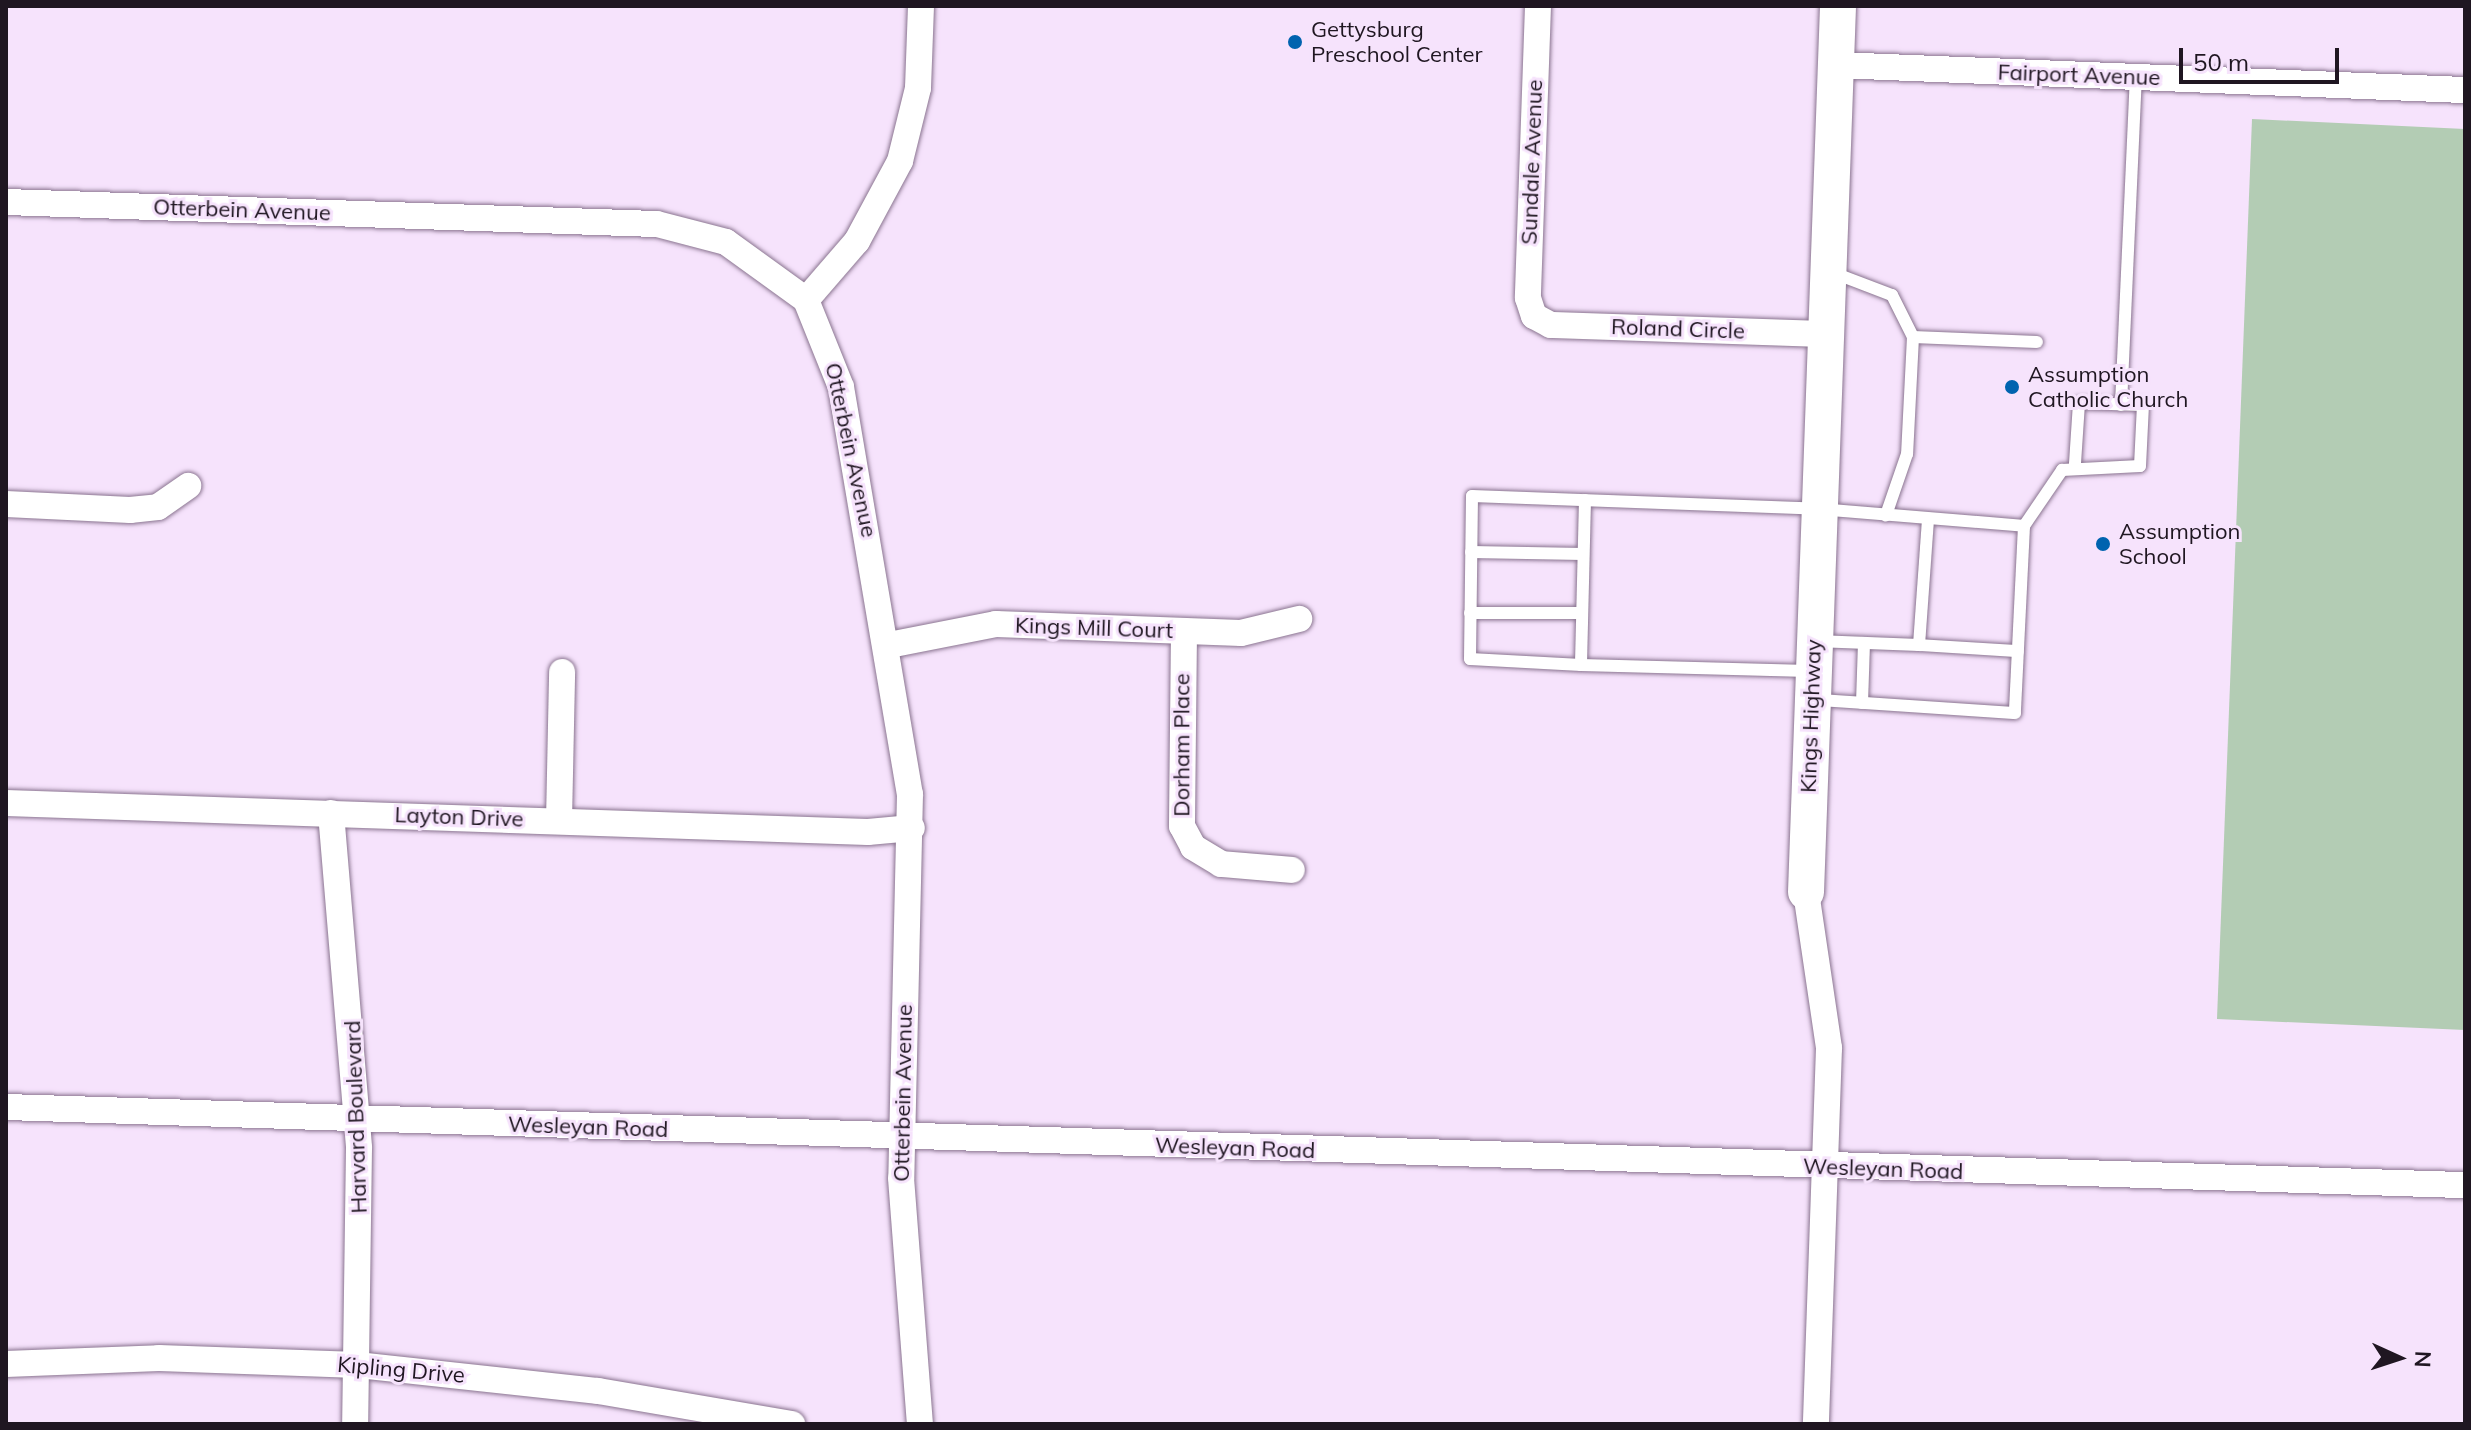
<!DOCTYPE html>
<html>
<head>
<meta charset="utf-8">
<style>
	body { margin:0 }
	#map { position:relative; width:2471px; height:1430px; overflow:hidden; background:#f6e3fc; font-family:Mulish,sans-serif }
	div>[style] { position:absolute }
	.green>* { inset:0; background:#b3ccb4 }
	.roads { filter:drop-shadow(0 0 2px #8a7490) drop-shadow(0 0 2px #8a7490) }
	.lane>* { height:12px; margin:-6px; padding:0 6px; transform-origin:6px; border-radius:6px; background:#fff }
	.street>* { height:26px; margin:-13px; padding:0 13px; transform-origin:13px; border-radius:13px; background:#fff }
	.secondary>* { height:36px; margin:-18px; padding:0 18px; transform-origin:18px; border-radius:18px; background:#fff }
	.dots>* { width:22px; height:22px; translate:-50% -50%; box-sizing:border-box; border:4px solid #f6e3fc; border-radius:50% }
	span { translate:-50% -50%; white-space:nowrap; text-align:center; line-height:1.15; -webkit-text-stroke:6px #f6e3fc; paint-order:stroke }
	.poi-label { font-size:22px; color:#1f1621 }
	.left { translate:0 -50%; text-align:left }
	.street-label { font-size:22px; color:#1f1621 }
	.frame { position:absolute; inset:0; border:8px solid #1f1621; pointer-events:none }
	.north { position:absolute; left:2359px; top:1318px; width:80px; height:80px; -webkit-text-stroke:6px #f6e3fc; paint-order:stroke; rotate:93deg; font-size:22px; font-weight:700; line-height:32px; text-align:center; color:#1f1621 }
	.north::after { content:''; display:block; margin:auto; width:28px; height:36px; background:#1f1621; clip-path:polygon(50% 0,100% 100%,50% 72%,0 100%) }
	.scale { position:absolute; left:2179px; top:48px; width:160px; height:36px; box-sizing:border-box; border:4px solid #1f1621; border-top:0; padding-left:10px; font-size:24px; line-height:28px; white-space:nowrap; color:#1f1621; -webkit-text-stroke:6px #f6e3fc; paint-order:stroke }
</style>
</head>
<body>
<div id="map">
	<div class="green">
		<div style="clip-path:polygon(2252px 119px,2465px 129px,2465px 1030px,2217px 1019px)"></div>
	</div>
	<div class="roads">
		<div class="lane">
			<div style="left:1834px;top:273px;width:62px;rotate:20.8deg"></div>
			<div style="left:1892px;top:295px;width:47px;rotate:63.4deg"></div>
			<div style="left:1913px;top:337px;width:117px;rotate:92.9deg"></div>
			<div style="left:1907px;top:454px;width:65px;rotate:109deg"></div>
			<div style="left:1913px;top:337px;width:124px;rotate:2.3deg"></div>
			<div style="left:2121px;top:405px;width:328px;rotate:-87.4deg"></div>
			<div style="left:1585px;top:500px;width:165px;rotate:91.4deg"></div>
			<div style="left:1581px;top:665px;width:228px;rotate:1.5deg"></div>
			<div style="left:2024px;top:526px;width:68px;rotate:-55.8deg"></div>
			<div style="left:2062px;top:470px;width:78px;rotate:-2.9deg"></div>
			<div style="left:2140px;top:466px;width:61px;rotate:-87.2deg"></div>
			<div style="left:2143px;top:405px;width:64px;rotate:-178.2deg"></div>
			<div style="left:2079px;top:403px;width:61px;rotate:93.8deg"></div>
			<div style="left:1471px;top:552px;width:112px;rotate:1deg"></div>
			<div style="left:1470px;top:613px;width:112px"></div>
			<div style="left:1816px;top:641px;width:103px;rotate:2.2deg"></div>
			<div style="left:1919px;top:645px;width:126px;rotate:-85.9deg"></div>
			<div style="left:1919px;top:645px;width:99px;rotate:3.5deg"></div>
			<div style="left:1581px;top:665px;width:111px;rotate:-176.9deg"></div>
			<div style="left:1470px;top:659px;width:163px;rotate:-89.3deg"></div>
			<div style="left:1472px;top:496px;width:347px;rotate:2.1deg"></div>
			<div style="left:1819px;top:509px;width:206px;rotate:4.7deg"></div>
			<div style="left:2024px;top:526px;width:187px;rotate:92.8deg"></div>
			<div style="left:2015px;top:713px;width:197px;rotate:-176.2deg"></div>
			<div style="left:1862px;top:703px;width:60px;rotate:-88.1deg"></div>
		</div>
		<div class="street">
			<div style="left:1538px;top:6px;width:292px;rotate:92deg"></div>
			<div style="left:1528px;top:298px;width:19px;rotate:72deg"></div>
			<div style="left:1534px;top:316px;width:19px;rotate:28deg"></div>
			<div style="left:1551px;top:325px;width:274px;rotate:1.9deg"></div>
			<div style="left:1836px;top:65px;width:629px;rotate:2.28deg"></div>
			<div style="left:6px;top:202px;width:651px;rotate:1.94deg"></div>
			<div style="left:657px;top:224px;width:71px;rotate:14.6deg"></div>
			<div style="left:726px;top:242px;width:99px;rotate:35.9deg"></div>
			<div style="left:806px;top:300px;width:94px;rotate:68.1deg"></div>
			<div style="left:841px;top:387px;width:413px;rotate:80.4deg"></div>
			<div style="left:910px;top:794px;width:384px;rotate:91.3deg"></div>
			<div style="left:901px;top:1178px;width:247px;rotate:85.6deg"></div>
			<div style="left:806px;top:300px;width:78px;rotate:-49.2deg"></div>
			<div style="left:857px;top:241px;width:91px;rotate:-61.7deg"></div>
			<div style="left:900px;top:161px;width:75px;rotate:-76.1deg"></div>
			<div style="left:918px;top:88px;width:82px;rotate:-87.9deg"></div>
			<div style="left:6px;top:504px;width:124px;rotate:2.8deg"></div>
			<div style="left:130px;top:510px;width:28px;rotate:-6deg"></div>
			<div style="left:158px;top:507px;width:37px;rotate:-35deg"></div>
			<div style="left:1184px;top:631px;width:195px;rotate:90.6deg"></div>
			<div style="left:1182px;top:826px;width:24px;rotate:62deg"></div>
			<div style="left:1193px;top:847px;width:33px;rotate:31deg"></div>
			<div style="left:1221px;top:864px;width:71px;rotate:4.8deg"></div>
			<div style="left:889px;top:645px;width:109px;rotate:-11.1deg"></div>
			<div style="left:996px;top:624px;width:245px;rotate:2.1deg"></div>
			<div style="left:1241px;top:633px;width:60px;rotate:-13.6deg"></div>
			<div style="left:6px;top:803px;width:862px;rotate:1.93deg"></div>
			<div style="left:868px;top:832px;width:44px;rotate:-5.2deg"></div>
			<div style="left:331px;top:813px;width:336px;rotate:85.2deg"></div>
			<div style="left:359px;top:1148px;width:276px;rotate:90.8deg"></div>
			<div style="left:559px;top:821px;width:149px;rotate:-88.8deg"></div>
			<div style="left:1806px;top:892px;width:158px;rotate:81.6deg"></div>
			<div style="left:1829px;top:1048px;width:376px;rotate:92deg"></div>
			<div style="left:6px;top:1107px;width:2460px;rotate:1.82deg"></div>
			<div style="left:6px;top:1364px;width:153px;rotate:-2.2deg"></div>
			<div style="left:159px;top:1358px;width:199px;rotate:2deg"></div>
			<div style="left:358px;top:1365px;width:241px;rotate:6.2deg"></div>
			<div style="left:598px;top:1391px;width:197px;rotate:9.7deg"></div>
		</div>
		<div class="secondary">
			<div style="left:1806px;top:892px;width:887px;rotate:-87.93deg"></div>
		</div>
	</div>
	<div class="dots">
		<div style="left:1295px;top:42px;background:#0063af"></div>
		<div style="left:2012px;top:387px;background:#0063af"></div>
		<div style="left:2103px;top:544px;background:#0063af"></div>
	</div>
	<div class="poi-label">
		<span class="left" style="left:1311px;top:42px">Gettysburg<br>Preschool Center</span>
		<span class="left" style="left:2028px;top:387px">Assumption<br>Catholic Church</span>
		<span class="left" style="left:2119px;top:544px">Assumption<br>School</span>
	</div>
	<div class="street-label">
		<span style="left:2079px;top:75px;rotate:2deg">Fairport Avenue</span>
		<span style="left:1532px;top:162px;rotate:-88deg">Sundale Avenue</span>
		<span style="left:242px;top:210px;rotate:2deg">Otterbein Avenue</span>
		<span style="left:1678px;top:329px;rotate:2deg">Roland Circle</span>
		<span style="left:851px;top:450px;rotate:78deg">Otterbein Avenue</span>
		<span style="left:1094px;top:628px;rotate:2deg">Kings Mill Court</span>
		<span style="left:1811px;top:716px;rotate:-88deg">Kings Highway</span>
		<span style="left:1182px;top:745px;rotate:-90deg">Dorham Place</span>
		<span style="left:459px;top:817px;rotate:2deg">Layton Drive</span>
		<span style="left:903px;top:1093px;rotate:-89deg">Otterbein Avenue</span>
		<span style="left:356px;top:1117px;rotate:-92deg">Harvard Boulevard</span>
		<span style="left:588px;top:1127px;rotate:2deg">Wesleyan Road</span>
		<span style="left:1235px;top:1148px;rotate:2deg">Wesleyan Road</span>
		<span style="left:1883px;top:1169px;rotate:2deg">Wesleyan Road</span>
		<span style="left:401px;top:1370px;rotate:5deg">Kipling Drive</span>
	</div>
	<div class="frame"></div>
	<div class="north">N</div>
	<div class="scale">50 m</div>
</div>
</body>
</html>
